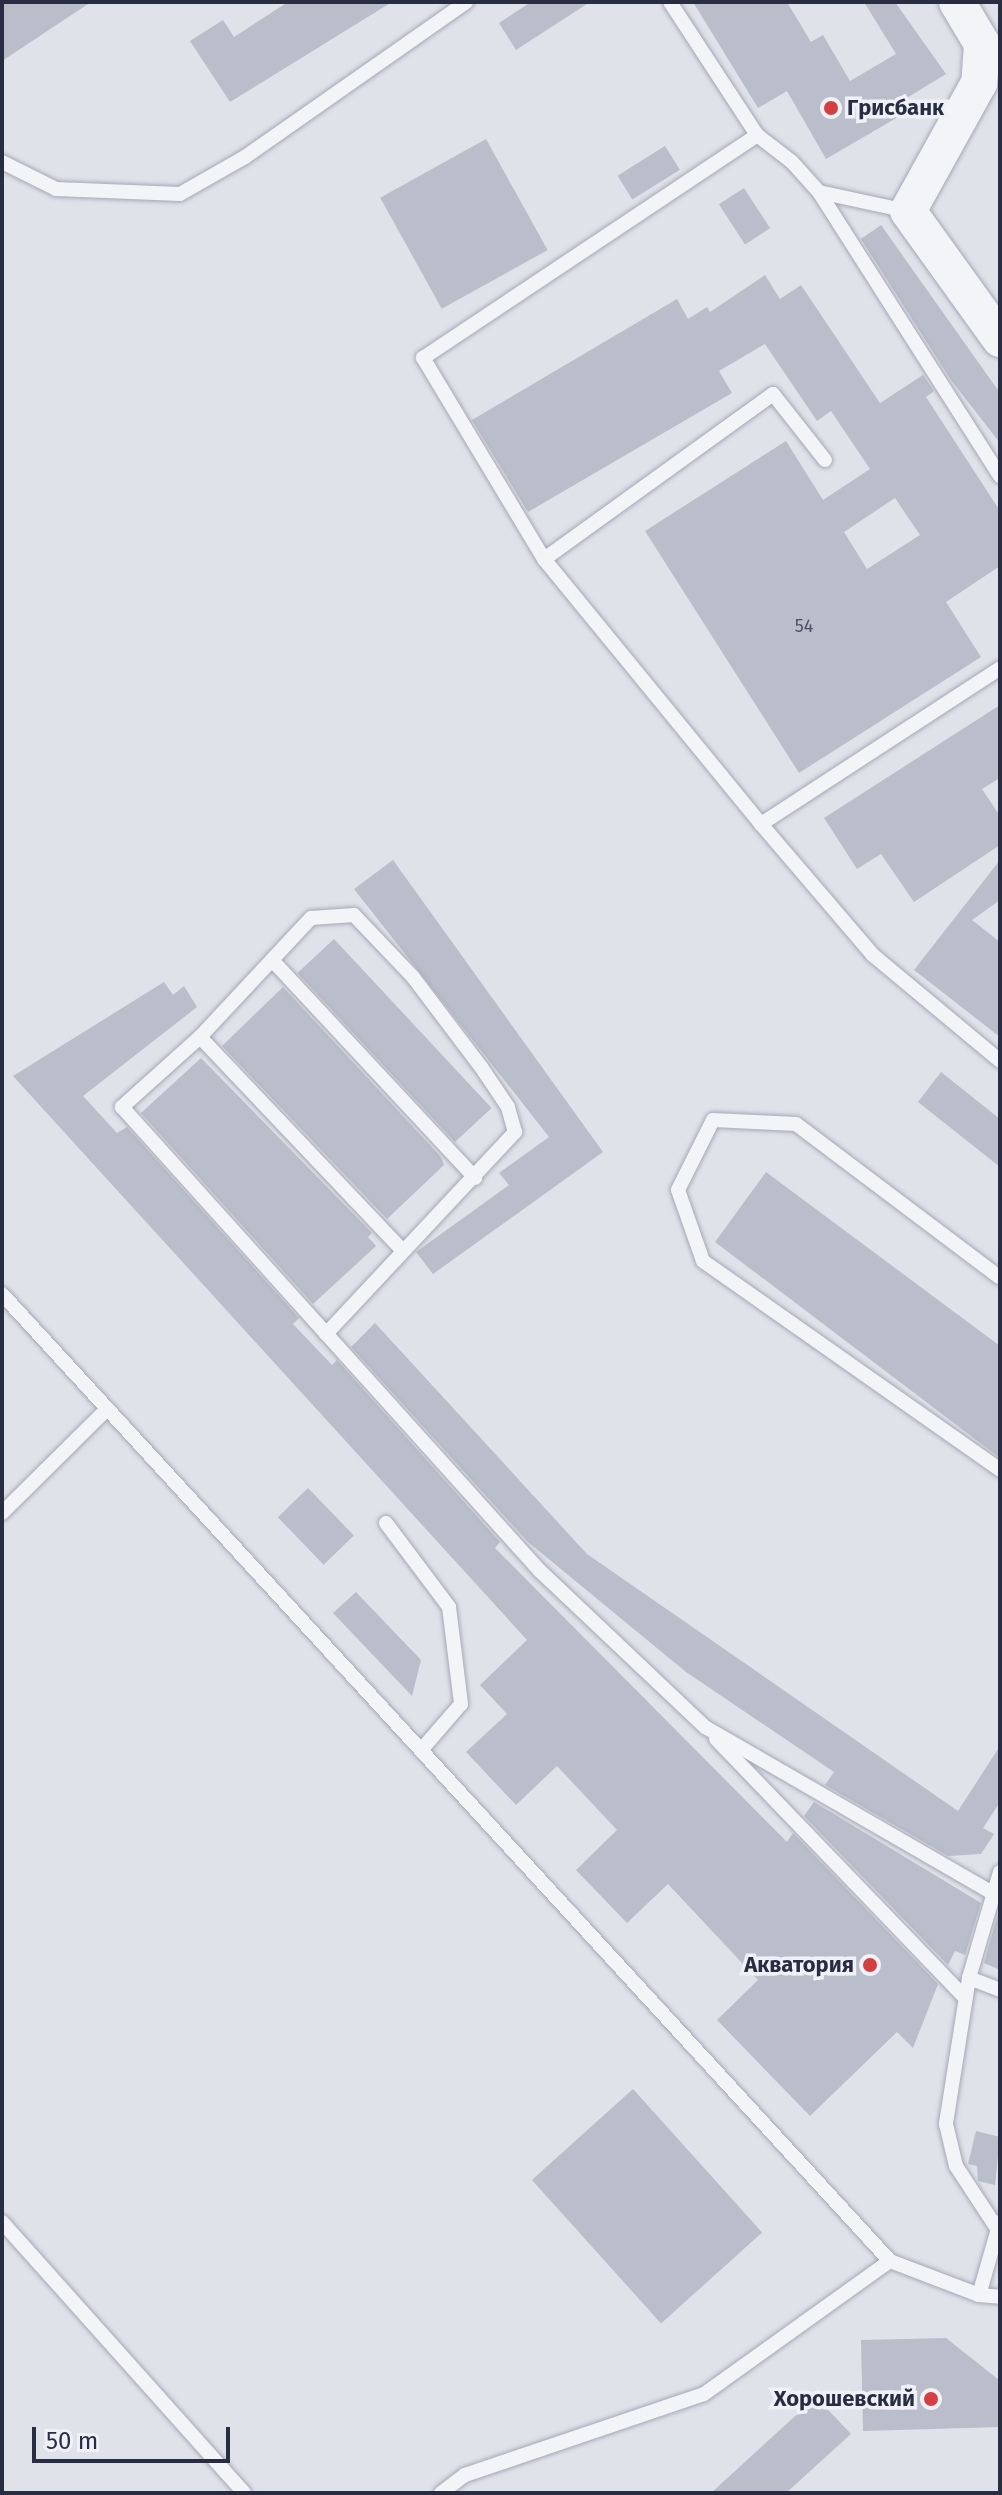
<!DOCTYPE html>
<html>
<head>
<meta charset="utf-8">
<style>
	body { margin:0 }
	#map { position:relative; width:1002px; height:2495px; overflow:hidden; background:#e0e2ea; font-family:"Fira Sans",sans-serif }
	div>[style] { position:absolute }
	.building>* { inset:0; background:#babdca; transform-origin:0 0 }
	.roads { filter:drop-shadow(0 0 2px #a5a8b4) drop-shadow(0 0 2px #a5a8b4) }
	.service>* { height:14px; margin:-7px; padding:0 7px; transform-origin:7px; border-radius:7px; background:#f3f4f8 }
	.tertiary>* { height:36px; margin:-18px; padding:0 18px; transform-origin:18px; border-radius:18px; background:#f3f4f8 }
	.dots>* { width:22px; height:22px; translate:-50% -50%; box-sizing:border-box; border:4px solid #eff1f7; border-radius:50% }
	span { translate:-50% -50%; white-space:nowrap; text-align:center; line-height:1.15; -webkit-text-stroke:7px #eff1f7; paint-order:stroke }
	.number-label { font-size:18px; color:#4c5164 }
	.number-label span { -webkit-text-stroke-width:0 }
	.poi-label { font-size:22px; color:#282d42; font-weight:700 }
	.left { translate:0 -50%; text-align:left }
	.right { translate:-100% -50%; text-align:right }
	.frame { position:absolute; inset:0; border:4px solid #282d42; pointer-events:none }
	.scale { position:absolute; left:32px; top:2427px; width:198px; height:36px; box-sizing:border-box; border:4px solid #282d42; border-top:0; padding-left:10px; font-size:24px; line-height:28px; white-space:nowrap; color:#282d42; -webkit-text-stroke:6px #eff1f7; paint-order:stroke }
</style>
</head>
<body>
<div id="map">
	<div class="building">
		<div style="clip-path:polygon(2px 2px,91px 2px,2px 61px)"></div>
		<div style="clip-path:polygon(288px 2px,392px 2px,230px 102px,190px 41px,223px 20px,234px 37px)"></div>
		<div style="clip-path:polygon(531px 2px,590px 2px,516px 50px,499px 23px)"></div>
		<div style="clip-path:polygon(693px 2px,787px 2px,811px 42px,823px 35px,850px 81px,896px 54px,864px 2px,895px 2px,946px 74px,892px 107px,898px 117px,826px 159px,787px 91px,758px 108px)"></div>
		<div style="left:486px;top:139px;width:127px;height:121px;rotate:61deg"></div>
		<div style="left:665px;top:146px;width:28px;height:56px;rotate:58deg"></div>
		<div style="left:744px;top:188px;width:48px;height:30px;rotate:57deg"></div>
		<div style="clip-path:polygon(881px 225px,1000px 393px,1000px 443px,951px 380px,861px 239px)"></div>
		<div style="clip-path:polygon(evenodd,765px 275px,780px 299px,801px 285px,880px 403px,923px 375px,934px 391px,926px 397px,1000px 511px,1000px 566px,946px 602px,981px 657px,799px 773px,645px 531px,786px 441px,823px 500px,870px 469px,831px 411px,817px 421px,765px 344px,719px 371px,732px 393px,528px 512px,472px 420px,677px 299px,688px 319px,707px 307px,710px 312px,765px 275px,895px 498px,920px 535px,867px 569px,844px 532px,895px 498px)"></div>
		<div style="clip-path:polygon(1000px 705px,1000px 778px,982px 789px,1000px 816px,1000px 845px,914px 902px,881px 854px,857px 869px,824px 818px)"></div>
		<div style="clip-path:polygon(393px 860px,603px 1152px,433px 1274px,416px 1252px,509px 1185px,499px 1173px,549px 1137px,354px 889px)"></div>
		<div style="clip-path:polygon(1000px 860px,1000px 900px,972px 920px,1000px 942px,1000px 1037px,914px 970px)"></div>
		<div style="left:334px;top:939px;width:231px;height:50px;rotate:47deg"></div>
		<div style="clip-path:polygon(164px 982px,173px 995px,184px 986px,197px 1007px,83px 1096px,117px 1133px,127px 1127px,299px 1318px,293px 1324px,332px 1365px,337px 1360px,500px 1542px,495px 1548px,787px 1842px,793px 1833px,938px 1984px,913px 2048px,897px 2032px,810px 2116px,717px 2020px,758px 1980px,668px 1884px,627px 1923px,576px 1870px,617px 1830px,557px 1766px,516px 1805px,466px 1752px,507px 1714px,480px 1685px,527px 1640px,13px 1076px)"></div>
		<div style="clip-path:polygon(283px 987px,441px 1157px,444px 1165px,387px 1219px,222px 1046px)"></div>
		<div style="clip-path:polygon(201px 1058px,372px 1233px,368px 1237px,376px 1246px,313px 1304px,141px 1113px)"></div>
		<div style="clip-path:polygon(941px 1072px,1000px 1119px,1000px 1167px,918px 1102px)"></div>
		<div style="clip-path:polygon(766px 1172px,1000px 1346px,1000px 1458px,715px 1242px)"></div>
		<div style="clip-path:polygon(375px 1323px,587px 1554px,958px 1811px,1000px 1746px,1000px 1802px,983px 1828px,994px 1834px,981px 1854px,948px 1856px,825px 1785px,834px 1772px,686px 1672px,528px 1542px,351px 1347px)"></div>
		<div style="left:308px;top:1488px;width:66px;height:42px;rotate:46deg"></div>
		<div style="clip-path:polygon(356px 1592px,421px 1660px,412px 1696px,333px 1613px)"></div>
		<div style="clip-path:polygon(814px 1802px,981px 1903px,965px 1955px,955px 1951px,948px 1965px,804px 1816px)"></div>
		<div style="clip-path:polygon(998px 1914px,1000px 1916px,1000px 1970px,984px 1963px)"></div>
		<div style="left:633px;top:2089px;width:193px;height:136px;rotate:48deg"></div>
		<div style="clip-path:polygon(976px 2131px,1000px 2137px,995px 2185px,978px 2181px,977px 2166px,968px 2164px)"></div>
		<div style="clip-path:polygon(946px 2338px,999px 2380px,1000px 2427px,863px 2431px,861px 2340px)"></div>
		<div style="clip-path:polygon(816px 2397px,851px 2434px,786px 2493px,711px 2493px)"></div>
	</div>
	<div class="roads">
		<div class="service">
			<div style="left:670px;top:2px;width:159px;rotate:56.8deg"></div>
			<div style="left:757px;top:135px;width:44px;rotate:37.6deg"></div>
			<div style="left:792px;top:162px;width:40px;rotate:48deg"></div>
			<div style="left:2px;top:162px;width:60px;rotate:26.6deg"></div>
			<div style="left:56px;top:189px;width:124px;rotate:2.3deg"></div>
			<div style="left:180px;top:194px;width:75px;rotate:-29.6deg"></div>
			<div style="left:245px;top:157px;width:270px;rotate:-35deg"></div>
			<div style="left:907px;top:211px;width:90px;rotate:-167.8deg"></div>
			<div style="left:819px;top:192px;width:337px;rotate:57.5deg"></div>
			<div style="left:825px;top:460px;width:84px;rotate:-128.2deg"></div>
			<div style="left:773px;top:394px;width:282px;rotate:144.2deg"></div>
			<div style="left:544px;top:559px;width:343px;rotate:50.7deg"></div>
			<div style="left:761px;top:824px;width:285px;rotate:-33.1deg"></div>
			<div style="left:544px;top:559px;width:235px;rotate:-121deg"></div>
			<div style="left:423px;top:358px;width:402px;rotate:-33.7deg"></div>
			<div style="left:761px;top:824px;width:172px;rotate:49.5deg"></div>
			<div style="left:873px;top:955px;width:165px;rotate:39.8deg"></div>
			<div style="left:272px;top:960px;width:298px;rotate:47deg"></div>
			<div style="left:200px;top:1037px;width:294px;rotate:46.5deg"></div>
			<div style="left:999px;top:1277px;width:254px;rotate:-143deg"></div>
			<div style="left:796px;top:1124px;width:83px;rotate:-177.2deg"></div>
			<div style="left:713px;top:1120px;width:78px;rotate:116.6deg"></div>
			<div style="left:678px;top:1190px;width:75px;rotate:70.6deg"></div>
			<div style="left:703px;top:1261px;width:363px;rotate:35.1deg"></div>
			<div style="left:2px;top:1294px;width:1313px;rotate:47.44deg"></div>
			<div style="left:890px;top:2261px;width:95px;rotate:20.9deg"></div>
			<div style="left:979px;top:2295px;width:21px;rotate:5deg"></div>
			<div style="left:326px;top:1334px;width:277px;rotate:-46.9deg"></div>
			<div style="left:515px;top:1132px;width:26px;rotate:-106deg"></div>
			<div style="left:508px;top:1107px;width:48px;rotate:-124deg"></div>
			<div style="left:481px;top:1067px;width:113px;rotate:-127.1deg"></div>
			<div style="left:413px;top:977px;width:86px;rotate:-133.6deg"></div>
			<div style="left:354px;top:915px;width:43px;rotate:176deg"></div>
			<div style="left:311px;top:918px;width:163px;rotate:133deg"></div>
			<div style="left:200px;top:1037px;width:105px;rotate:138.1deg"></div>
			<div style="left:122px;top:1107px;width:625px;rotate:47.99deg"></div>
			<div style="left:540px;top:1571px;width:227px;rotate:43.4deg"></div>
			<div style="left:705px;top:1727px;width:332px;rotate:30deg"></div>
			<div style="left:2px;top:1513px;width:145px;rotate:-44.7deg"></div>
			<div style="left:386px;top:1523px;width:105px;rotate:53.1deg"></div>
			<div style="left:449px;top:1607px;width:98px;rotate:82.9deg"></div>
			<div style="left:461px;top:1704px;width:60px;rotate:130.9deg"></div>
			<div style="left:716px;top:1739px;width:358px;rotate:46.1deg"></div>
			<div style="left:1000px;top:1872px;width:110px;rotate:106.3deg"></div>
			<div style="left:969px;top:1978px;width:33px;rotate:21deg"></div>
			<div style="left:969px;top:1978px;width:148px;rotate:99deg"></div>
			<div style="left:946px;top:2124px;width:43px;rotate:76.6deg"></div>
			<div style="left:956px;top:2166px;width:77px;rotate:56.7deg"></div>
			<div style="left:2px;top:2222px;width:363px;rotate:48.2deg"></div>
			<div style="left:979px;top:2295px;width:76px;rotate:-74deg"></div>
			<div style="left:441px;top:2493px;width:30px;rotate:-37deg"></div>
			<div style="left:465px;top:2475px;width:252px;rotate:-18.7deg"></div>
			<div style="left:704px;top:2394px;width:229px;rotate:-35.6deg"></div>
		</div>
		<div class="tertiary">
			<div style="left:957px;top:2px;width:49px;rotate:59.2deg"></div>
			<div style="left:982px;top:44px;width:39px;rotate:94deg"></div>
			<div style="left:979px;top:83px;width:146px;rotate:119deg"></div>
			<div style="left:908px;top:211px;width:158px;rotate:54.3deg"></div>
		</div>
	</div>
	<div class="dots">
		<div style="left:831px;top:108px;background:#d43f41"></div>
		<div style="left:870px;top:1965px;background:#d43f41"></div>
		<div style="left:931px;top:2399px;background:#d43f41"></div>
	</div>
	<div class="number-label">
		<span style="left:804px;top:626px">54</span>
	</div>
	<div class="poi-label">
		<span class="left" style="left:847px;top:108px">Грисбанк</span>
		<span class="right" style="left:854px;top:1965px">Акватория</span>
		<span class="right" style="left:915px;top:2399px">Хорошевский</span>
	</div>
	<div class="frame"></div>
	<div class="scale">50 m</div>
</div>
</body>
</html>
